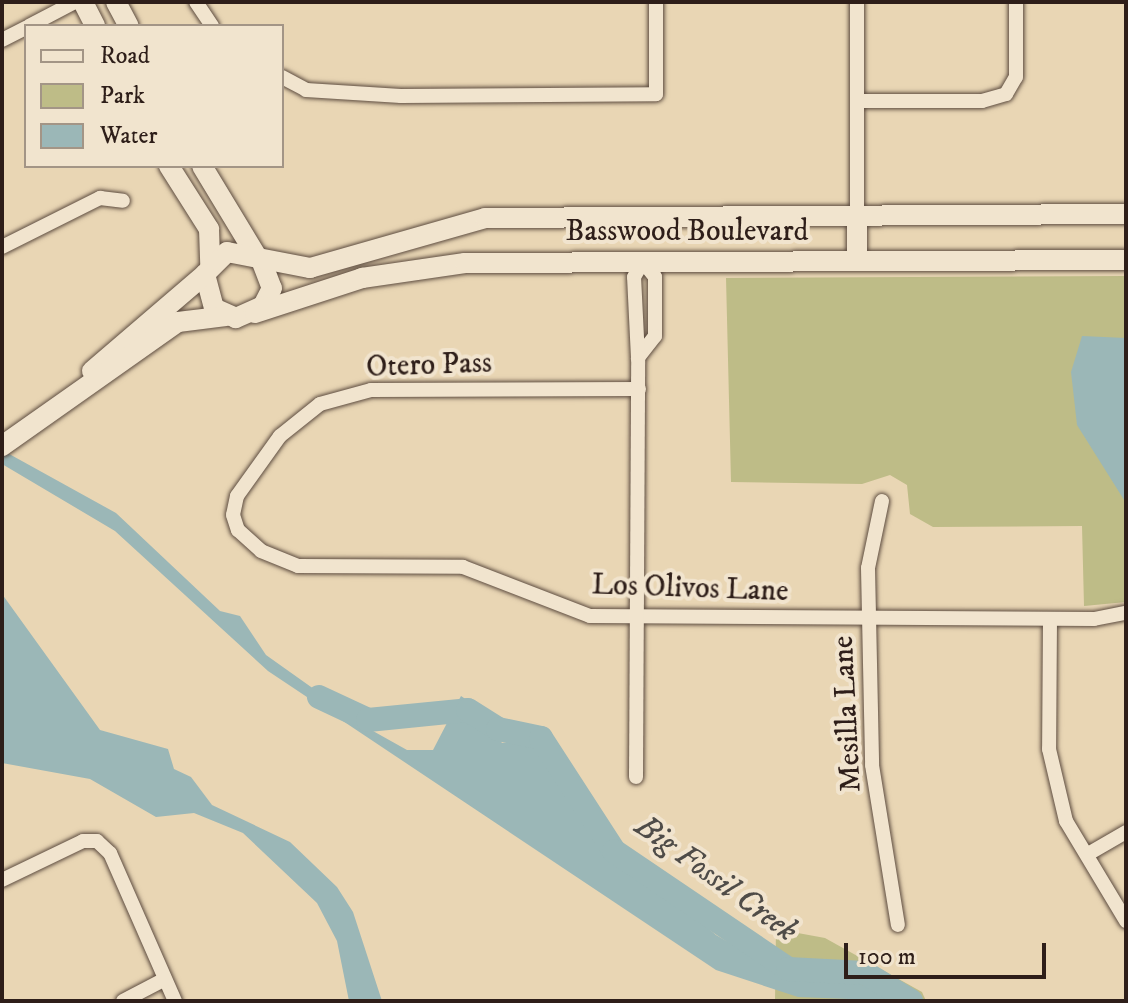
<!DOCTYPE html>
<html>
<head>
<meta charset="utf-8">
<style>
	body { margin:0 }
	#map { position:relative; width:1128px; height:1003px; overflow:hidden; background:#e9d6b4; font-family:"IM FELL DW Pica",serif }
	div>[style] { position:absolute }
	.green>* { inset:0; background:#bebc87 }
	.water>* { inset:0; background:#9bb7b7 }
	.river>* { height:24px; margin:-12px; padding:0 12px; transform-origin:12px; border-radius:12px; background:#9bb7b7 }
	.roads { filter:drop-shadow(0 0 2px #5d4c40) drop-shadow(0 0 2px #5d4c40) }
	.street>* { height:14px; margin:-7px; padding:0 7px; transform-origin:7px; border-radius:7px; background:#f1e4ce }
	.secondary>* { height:20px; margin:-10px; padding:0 10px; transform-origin:10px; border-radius:10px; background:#f1e4ce }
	span { translate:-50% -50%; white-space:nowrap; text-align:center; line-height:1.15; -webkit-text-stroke:8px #f1e4ce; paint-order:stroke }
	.street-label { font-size:30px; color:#2e1e19 }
	.water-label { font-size:32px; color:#4f4c48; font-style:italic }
	.frame { position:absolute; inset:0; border:4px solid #2e1e19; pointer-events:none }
	.legend { position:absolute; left:24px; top:24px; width:260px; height:144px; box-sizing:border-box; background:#f1e4ce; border:2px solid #a39586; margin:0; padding:10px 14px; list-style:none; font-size:24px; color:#2e1e19 }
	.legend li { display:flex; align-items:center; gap:16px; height:40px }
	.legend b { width:40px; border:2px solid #a39586 }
	.scale { position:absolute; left:844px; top:943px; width:202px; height:36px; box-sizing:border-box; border:4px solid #2e1e19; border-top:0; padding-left:10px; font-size:24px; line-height:28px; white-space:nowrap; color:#2e1e19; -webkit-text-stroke:6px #f1e4ce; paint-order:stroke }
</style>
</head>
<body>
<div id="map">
	<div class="green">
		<div style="clip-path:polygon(1126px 276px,1126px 602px,1084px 606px,1082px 526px,933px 527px,910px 514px,907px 485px,890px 475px,862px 484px,731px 482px,726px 278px)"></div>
		<div style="clip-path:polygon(776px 929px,825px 938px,922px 992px,926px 1001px,775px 1001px)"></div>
	</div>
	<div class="water">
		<div style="clip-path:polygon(1082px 336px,1126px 338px,1126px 503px,1077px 425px,1071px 372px)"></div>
		<div style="clip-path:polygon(2px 450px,116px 513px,220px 611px,240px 616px,266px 655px,373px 731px,407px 750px,433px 750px,461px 696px,476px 706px,502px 743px,534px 740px,542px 759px,628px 860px,716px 935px,794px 980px,848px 979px,900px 1001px,798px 997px,716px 970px,268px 671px,115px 531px,2px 464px)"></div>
		<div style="clip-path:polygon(2px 594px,100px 730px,168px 749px,174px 769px,191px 777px,212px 805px,290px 842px,337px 887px,353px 912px,382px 1001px,349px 1001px,337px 941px,317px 903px,243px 833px,194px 813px,156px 817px,90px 779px,2px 763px)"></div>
	</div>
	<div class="river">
		<div style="left:319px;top:697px;width:54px;rotate:25.1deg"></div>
		<div style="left:368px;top:720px;width:100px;rotate:-5.7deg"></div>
		<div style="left:468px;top:710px;width:36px;rotate:32deg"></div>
		<div style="left:498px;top:729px;width:44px;rotate:11.8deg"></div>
		<div style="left:541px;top:738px;width:135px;rotate:57.1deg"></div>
		<div style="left:614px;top:851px;width:210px;rotate:34.1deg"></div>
		<div style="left:788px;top:969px;width:77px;rotate:3deg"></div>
		<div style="left:865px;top:973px;width:54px;rotate:31.3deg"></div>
	</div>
	<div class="roads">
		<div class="street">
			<div style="left:196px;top:2px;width:29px;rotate:56deg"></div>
			<div style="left:857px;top:2px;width:212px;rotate:90deg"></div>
			<div style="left:29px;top:26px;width:52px;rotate:-27.6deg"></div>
			<div style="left:2px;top:40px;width:27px;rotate:-27deg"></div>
			<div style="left:282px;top:77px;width:27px;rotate:28deg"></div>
			<div style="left:306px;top:90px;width:95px;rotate:3.6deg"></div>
			<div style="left:401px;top:96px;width:255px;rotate:-0.4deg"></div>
			<div style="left:656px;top:94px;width:92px;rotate:-90deg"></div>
			<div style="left:857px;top:101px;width:125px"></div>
			<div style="left:982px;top:101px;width:25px;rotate:-16deg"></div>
			<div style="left:1006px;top:94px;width:20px;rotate:-60deg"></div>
			<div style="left:1016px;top:77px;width:75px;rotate:-90deg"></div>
			<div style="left:2px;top:247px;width:110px;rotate:-26.6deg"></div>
			<div style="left:100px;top:198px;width:23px;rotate:7deg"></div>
			<div style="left:643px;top:262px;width:19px;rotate:51deg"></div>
			<div style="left:655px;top:277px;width:59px;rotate:90deg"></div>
			<div style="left:655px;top:336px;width:28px;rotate:128deg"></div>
			<div style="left:638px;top:358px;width:81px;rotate:-92.8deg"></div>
			<div style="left:634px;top:277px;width:17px;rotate:-59deg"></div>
			<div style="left:639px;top:389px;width:268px;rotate:179.8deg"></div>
			<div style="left:371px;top:390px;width:53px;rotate:164.6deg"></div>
			<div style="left:320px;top:404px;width:51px;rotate:141.3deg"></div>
			<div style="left:280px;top:436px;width:74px;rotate:125.6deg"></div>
			<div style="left:237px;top:496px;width:19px;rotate:102deg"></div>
			<div style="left:233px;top:515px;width:16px;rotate:72deg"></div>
			<div style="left:238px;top:530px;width:31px;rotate:42deg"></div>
			<div style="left:261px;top:551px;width:40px;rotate:22deg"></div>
			<div style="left:298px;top:566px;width:165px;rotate:0.3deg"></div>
			<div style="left:463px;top:567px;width:136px;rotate:21.1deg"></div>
			<div style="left:590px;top:616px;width:504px;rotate:0.34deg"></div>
			<div style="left:1094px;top:619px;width:33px;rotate:-11deg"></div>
			<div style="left:882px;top:501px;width:68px;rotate:101.8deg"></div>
			<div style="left:868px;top:568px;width:197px;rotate:88.8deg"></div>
			<div style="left:872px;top:765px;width:162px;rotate:80.8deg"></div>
			<div style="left:1050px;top:619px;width:130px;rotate:90.4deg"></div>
			<div style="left:1049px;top:749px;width:74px;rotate:76.7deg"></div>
			<div style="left:1066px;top:821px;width:117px;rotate:59deg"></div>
			<div style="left:636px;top:777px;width:419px;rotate:-89.7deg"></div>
			<div style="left:1088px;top:854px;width:44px;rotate:-30.1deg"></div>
			<div style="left:2px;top:880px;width:90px;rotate:-25.7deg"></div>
			<div style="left:83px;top:841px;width:14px"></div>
			<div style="left:97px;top:841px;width:18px;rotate:43deg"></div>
			<div style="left:110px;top:853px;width:162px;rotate:66.3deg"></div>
			<div style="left:123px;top:1001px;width:47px;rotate:-27.6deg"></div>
		</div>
		<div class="secondary">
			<div style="left:83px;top:2px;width:27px;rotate:63deg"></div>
			<div style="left:116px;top:2px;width:27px;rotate:62deg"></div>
			<div style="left:169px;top:166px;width:75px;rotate:57.6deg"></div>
			<div style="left:209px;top:229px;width:36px;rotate:88deg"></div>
			<div style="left:202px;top:166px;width:104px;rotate:58.8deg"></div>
			<div style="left:857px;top:214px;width:47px;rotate:90deg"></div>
			<div style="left:261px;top:260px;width:30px;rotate:69deg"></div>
			<div style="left:272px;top:288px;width:20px;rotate:117deg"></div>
			<div style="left:263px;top:306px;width:30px;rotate:156deg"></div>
			<div style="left:236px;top:318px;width:24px;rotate:-156deg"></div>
			<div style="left:214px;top:308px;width:35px;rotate:-105deg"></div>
			<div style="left:205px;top:274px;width:31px;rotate:-45deg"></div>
			<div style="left:227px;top:252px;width:85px;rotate:10.9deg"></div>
			<div style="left:310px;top:268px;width:182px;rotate:-15.9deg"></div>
			<div style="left:485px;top:218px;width:641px;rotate:-0.36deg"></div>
			<div style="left:255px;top:313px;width:113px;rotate:-18.1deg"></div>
			<div style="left:362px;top:278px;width:104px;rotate:-8.3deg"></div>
			<div style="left:465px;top:263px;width:661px;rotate:-0.26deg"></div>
			<div style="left:92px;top:371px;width:149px;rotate:-40.6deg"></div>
			<div style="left:2px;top:446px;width:215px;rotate:-35.2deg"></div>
			<div style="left:178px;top:322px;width:48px;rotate:-7.1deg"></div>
		</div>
	</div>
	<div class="street-label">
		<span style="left:687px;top:232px">Basswood Boulevard</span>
		<span style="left:429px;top:366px;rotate:-2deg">Otero Pass</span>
		<span style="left:690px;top:589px;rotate:2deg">Los Olivos Lane</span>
		<span style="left:848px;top:714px;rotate:-93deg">Mesilla Lane</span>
	</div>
	<div class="water-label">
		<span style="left:716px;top:879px;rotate:36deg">Big Fossil Creek</span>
	</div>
	<div class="frame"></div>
	<ul class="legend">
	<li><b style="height:10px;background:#f1e4ce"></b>Road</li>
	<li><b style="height:22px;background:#bebc87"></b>Park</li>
	<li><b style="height:22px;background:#9bb7b7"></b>Water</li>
	</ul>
	<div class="scale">100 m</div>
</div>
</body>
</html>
